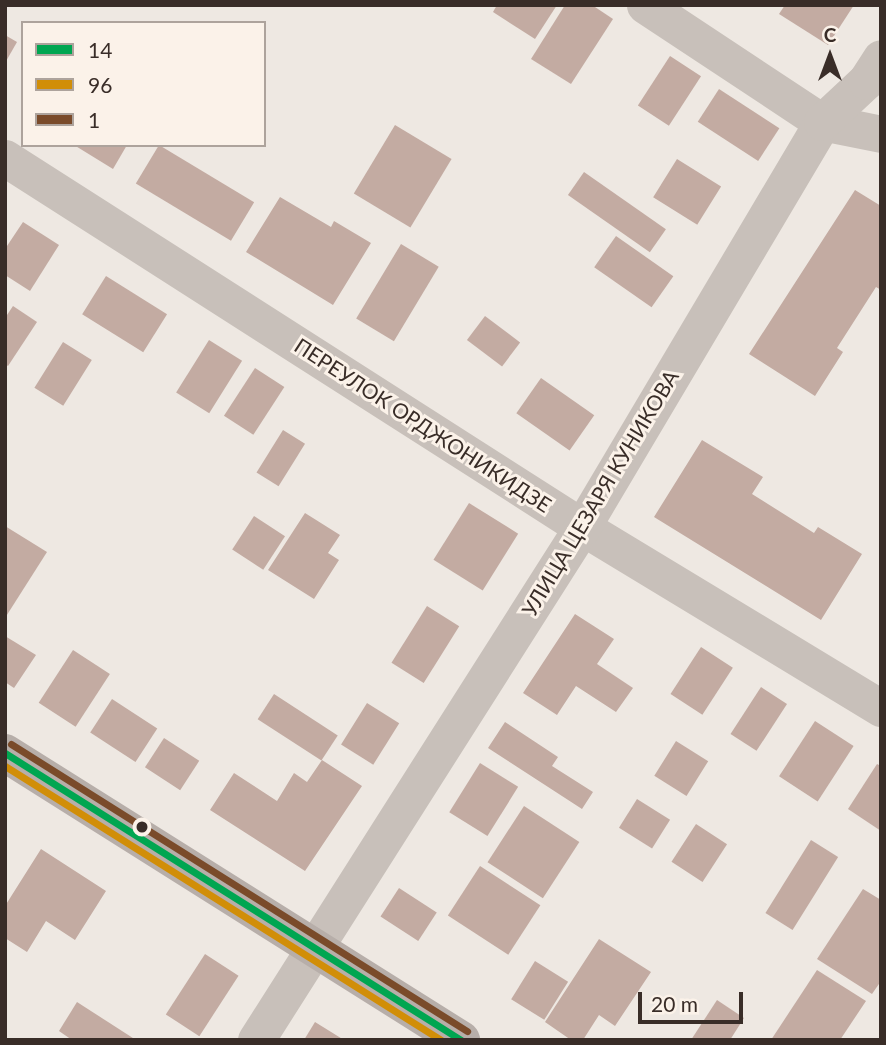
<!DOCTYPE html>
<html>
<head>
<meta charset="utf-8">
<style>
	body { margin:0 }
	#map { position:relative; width:886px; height:1045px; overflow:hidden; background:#eee8e2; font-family:Lato,sans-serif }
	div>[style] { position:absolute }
	.building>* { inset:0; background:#c3aba2; transform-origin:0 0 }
	.minor>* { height:37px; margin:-18.5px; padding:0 18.5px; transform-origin:18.5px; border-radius:18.5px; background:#c8c0ba }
	.major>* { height:38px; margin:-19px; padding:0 19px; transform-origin:19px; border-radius:19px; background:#b7aea9 }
	.bus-1>* { height:7px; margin:-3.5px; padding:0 3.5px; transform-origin:3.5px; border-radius:3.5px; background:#00a651 }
	.bus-2>* { height:7px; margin:-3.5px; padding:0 3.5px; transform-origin:3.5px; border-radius:3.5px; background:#d18e08 }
	.bus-3>* { height:7px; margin:-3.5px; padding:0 3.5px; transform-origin:3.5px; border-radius:3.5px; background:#7a4b2a }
	.dots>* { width:19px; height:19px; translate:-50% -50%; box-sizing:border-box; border:4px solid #fbf2e9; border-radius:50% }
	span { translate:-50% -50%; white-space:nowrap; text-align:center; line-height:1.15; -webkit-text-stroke:6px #fbf2e9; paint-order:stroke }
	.street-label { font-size:21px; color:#392d28 }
	.frame { position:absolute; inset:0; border:7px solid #392d28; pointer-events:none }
	.legend { position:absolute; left:21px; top:21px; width:245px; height:126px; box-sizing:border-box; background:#fbf2e9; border:2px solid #ada39c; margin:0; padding:9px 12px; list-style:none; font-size:21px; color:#392d28 }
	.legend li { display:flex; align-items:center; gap:14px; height:35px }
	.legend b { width:35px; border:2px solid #ada39c }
	.north { position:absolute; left:795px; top:21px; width:70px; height:70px; -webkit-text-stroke:5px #fbf2e9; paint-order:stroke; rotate:0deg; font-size:19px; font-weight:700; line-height:28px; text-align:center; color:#392d28 }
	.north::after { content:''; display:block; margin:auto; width:24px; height:32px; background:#392d28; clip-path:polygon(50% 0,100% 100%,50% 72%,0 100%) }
	.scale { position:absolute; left:638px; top:992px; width:105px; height:32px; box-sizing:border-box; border:4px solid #392d28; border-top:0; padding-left:9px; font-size:21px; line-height:24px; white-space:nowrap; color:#392d28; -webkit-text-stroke:5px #fbf2e9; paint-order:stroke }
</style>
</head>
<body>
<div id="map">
	<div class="building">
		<div style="clip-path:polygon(497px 5px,557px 5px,535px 39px,493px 12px)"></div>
		<div style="clip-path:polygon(565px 5px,592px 5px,613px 19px,571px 84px,531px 59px)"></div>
		<div style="clip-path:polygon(785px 5px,854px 5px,828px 45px,779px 14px)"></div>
		<div style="clip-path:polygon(5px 35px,17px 42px,5px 63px)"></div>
		<div style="left:670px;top:56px;width:37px;height:59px;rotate:33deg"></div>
		<div style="left:719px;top:89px;width:72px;height:39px;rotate:33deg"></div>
		<div style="left:395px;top:125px;width:66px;height:80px;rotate:31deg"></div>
		<div style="clip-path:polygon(74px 145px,127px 145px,113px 169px)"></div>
		<div style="left:159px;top:145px;width:111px;height:45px;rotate:31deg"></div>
		<div style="left:677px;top:159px;width:52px;height:45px;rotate:32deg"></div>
		<div style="left:584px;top:172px;width:100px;height:28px;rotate:35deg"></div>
		<div style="clip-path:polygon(855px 190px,881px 206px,881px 290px,876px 287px,837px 348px,843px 352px,815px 396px,749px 354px)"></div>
		<div style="clip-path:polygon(280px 197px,331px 227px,334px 221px,371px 243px,333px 305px,246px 252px)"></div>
		<div style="clip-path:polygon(23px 222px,59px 245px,30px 291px,5px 275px,5px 249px)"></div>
		<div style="left:616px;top:236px;width:70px;height:38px;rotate:35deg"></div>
		<div style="left:401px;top:244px;width:44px;height:87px;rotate:31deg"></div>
		<div style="left:106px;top:276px;width:72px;height:45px;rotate:32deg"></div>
		<div style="clip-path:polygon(13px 306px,37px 322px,8px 366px,5px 364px,5px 318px)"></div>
		<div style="left:485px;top:316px;width:44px;height:30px;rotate:37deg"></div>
		<div style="left:209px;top:340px;width:39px;height:62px;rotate:32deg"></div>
		<div style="left:63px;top:342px;width:34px;height:54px;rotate:32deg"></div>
		<div style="left:255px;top:368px;width:35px;height:57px;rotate:33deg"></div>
		<div style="left:541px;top:378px;width:65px;height:43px;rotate:35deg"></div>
		<div style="left:283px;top:430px;width:26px;height:50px;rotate:32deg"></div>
		<div style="clip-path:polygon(702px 440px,763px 477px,752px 494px,814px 533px,818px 527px,862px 554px,821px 620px,654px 517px)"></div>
		<div style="left:469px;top:503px;width:58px;height:67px;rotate:32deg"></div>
		<div style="clip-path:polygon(305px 513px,340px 535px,328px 553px,339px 560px,314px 599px,268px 570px)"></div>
		<div style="left:254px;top:516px;width:37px;height:40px;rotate:33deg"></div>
		<div style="clip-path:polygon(5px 526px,47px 552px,5px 618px)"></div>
		<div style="left:427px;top:606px;width:38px;height:67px;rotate:32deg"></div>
		<div style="clip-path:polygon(575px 614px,614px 639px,597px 664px,633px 688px,616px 712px,576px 686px,557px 715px,523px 693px)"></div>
		<div style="clip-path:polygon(5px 636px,36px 655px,14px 688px,5px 682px)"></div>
		<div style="left:701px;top:647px;width:38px;height:56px;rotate:33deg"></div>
		<div style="left:73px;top:650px;width:44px;height:63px;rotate:33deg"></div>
		<div style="left:761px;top:687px;width:31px;height:56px;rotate:33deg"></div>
		<div style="left:274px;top:694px;width:76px;height:30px;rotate:33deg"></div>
		<div style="left:112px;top:699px;width:54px;height:40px;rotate:33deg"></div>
		<div style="left:367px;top:703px;width:38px;height:49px;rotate:32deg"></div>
		<div style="left:815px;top:721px;width:46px;height:66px;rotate:33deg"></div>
		<div style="clip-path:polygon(505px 722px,558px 757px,552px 766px,593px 792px,582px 809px,488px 748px)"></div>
		<div style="left:164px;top:738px;width:42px;height:35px;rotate:33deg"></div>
		<div style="left:676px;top:741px;width:38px;height:41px;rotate:32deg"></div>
		<div style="clip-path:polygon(322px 760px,362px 786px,305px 871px,210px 810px,234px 773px,277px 801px,294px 773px,307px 782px)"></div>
		<div style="left:480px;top:763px;width:45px;height:58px;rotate:32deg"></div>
		<div style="clip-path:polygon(877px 764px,881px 766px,881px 831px,848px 809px)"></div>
		<div style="left:637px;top:799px;width:39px;height:34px;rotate:32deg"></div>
		<div style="left:524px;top:806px;width:66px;height:67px;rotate:33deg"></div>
		<div style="left:696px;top:824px;width:37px;height:45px;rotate:33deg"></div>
		<div style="left:811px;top:840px;width:32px;height:86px;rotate:32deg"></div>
		<div style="clip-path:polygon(41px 849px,106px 891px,75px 940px,46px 921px,27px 952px,5px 938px,5px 906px)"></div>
		<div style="left:480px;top:866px;width:72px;height:59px;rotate:33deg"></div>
		<div style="left:399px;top:888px;width:45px;height:34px;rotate:33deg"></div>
		<div style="clip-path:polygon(863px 889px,881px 900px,881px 981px,872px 994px,817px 959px)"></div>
		<div style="clip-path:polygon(599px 939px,651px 972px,615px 1026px,599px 1015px,583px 1040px,571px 1040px,545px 1022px)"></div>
		<div style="left:205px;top:954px;width:40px;height:72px;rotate:33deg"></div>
		<div style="left:535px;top:961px;width:39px;height:45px;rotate:32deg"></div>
		<div style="clip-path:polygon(817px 970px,866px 1001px,840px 1040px,771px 1040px)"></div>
		<div style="clip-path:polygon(717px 1000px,744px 1018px,730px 1040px,691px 1040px)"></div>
		<div style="clip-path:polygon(77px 1002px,136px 1040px,72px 1040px,59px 1031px)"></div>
		<div style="clip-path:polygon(315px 1022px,344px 1040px,304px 1040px)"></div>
	</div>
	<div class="minor">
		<div style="left:645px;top:5px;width:212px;rotate:33.5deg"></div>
		<div style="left:822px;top:122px;width:60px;rotate:11.5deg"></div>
		<div style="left:5px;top:158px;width:685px;rotate:32.6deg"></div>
		<div style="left:582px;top:527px;width:350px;rotate:31.2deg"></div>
		<div style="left:256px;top:1040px;width:608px;rotate:-57.56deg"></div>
		<div style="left:582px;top:527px;width:471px;rotate:-59.3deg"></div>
		<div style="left:822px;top:122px;width:60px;rotate:-43deg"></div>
		<div style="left:866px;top:81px;width:27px;rotate:-57deg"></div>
	</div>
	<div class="major">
		<div style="left:5px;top:753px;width:539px;rotate:32.19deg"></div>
	</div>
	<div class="bus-1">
		<div style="left:5px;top:753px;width:539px;rotate:32.19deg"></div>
	</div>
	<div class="bus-2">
		<div style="left:5px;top:766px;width:515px;rotate:32.15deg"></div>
	</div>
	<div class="bus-3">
		<div style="left:11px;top:744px;width:539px;rotate:32.19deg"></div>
	</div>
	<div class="dots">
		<div style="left:142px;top:827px;background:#392d28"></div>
	</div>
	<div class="street-label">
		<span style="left:423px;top:425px;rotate:33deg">ПЕРЕУЛОК ОРДЖОНИКИДЗЕ</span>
		<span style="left:600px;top:493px;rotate:-59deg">УЛИЦА ЦЕЗАРЯ КУНИКОВА</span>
	</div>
	<div class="frame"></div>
	<ul class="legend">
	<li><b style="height:9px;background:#00a651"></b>14</li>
	<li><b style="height:9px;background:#d18e08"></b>96</li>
	<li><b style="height:9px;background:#7a4b2a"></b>1</li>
	</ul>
	<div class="north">С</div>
	<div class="scale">20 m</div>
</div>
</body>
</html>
